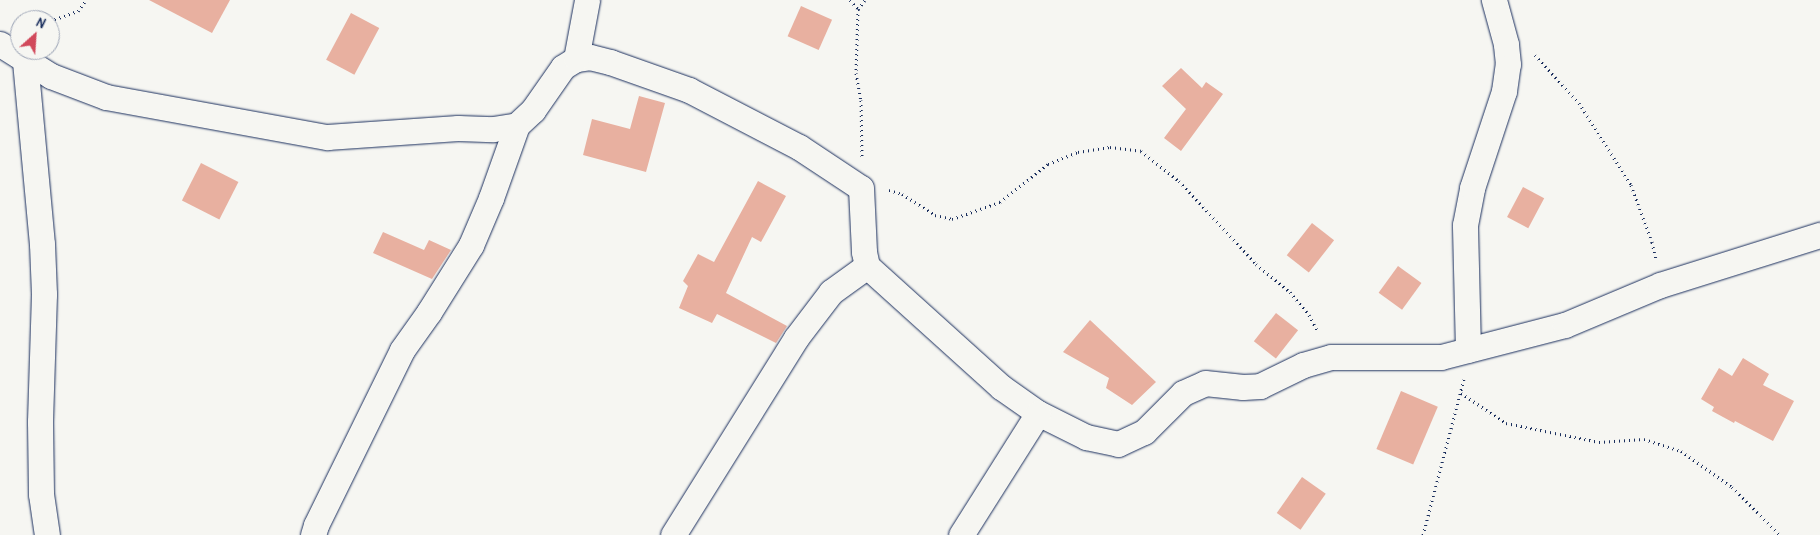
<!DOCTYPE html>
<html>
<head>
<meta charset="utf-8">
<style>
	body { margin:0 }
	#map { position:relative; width:1820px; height:535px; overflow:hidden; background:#f6f6f2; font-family:"Patrick Hand",sans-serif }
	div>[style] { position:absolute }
	.building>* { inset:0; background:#e8b0a0; transform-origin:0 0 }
	.path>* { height:3px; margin-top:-1.5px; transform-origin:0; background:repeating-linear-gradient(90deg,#1b2f5e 0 1px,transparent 0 5px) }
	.roads { filter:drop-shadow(0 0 1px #1b2f5e) drop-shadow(0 0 1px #1b2f5e) }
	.minor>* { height:25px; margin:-12.5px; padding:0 12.5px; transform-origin:12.5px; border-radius:12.5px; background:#f6f6f2 }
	span { translate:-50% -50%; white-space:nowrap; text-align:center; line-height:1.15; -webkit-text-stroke:4.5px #f6f6f2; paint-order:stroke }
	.north { position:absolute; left:10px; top:10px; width:50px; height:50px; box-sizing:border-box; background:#f6f6f2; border:1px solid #9ea6b7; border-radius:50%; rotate:26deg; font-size:14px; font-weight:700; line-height:20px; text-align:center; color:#1b2f5e }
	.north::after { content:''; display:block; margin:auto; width:18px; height:22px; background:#d1495b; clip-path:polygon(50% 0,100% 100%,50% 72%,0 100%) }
</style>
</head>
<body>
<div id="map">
	<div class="building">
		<div style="clip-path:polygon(149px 0,230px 0,212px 33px)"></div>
		<div style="left:801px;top:6px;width:34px;height:33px;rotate:24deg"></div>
		<div style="left:351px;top:13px;width:32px;height:53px;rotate:28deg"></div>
		<div style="clip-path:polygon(1181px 68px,1202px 88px,1206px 82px,1223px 94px,1181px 151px,1164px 138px,1186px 109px,1162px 86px)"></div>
		<div style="clip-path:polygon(639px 96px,665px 103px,646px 172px,583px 155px,592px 119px,630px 129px)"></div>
		<div style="left:201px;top:163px;width:42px;height:42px;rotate:27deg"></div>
		<div style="clip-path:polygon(758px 181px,786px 196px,761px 242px,752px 237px,726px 293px,787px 326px,776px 343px,717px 314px,712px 323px,679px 308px,688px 286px,683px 281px,698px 254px,714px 262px)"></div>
		<div style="left:1523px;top:187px;width:24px;height:34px;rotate:28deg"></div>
		<div style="left:1312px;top:223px;width:28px;height:41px;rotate:38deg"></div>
		<div style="clip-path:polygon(383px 232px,424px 250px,429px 240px,451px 250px,432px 279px,373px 253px)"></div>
		<div style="left:1398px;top:266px;width:29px;height:33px;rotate:36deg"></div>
		<div style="left:1276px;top:313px;width:28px;height:36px;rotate:38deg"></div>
		<div style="clip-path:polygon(1090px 320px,1156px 382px,1132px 405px,1106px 388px,1109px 378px,1063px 352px)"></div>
		<div style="clip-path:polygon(1743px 358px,1769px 374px,1763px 385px,1794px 401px,1773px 441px,1735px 421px,1734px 423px,1712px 411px,1714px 407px,1701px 399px,1719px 368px,1732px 376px)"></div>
		<div style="left:1401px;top:391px;width:40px;height:63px;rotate:23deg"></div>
		<div style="left:1302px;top:477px;width:29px;height:44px;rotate:35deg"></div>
	</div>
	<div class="path">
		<div style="left:850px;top:0;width:12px;rotate:48deg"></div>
		<div style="left:858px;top:9px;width:64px;rotate:91.8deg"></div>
		<div style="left:856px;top:73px;width:27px;rotate:80deg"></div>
		<div style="left:861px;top:100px;width:57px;rotate:89deg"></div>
		<div style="left:858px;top:9px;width:11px;rotate:-52deg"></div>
		<div style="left:50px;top:21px;width:30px;rotate:-20deg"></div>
		<div style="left:78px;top:11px;width:14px;rotate:-54deg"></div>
		<div style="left:1535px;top:55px;width:65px;rotate:47.5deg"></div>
		<div style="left:1579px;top:103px;width:97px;rotate:57.6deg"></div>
		<div style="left:1631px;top:185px;width:61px;rotate:69.8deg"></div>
		<div style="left:1652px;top:242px;width:18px;rotate:77deg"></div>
		<div style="left:889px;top:190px;width:14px;rotate:17deg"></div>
		<div style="left:902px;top:194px;width:39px;rotate:32deg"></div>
		<div style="left:935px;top:215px;width:17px;rotate:13deg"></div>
		<div style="left:952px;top:219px;width:51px;rotate:-19.5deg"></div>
		<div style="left:1000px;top:202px;width:61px;rotate:-38.4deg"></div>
		<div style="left:1048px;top:164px;width:32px;rotate:-22deg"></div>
		<div style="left:1078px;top:152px;width:32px;rotate:-9deg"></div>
		<div style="left:1110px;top:147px;width:31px;rotate:7deg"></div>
		<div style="left:1141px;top:151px;width:48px;rotate:38.3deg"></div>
		<div style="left:1179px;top:181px;width:113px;rotate:47.1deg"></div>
		<div style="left:1256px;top:264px;width:44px;rotate:39.5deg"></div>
		<div style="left:1290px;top:292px;width:30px;rotate:50deg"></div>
		<div style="left:1309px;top:315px;width:19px;rotate:62deg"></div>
		<div style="left:1461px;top:393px;width:54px;rotate:33.7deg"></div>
		<div style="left:1506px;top:423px;width:95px;rotate:11.5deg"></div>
		<div style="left:1599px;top:442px;width:45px;rotate:-3.8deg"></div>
		<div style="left:1644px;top:439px;width:39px;rotate:18deg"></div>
		<div style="left:1681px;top:451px;width:62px;rotate:35.2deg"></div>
		<div style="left:1732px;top:487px;width:68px;rotate:45deg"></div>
		<div style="left:1423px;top:535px;width:161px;rotate:-75.3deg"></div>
	</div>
	<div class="roads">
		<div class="minor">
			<div style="left:0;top:44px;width:60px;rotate:32.1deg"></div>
			<div style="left:51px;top:76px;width:59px;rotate:20.9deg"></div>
			<div style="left:106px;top:97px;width:225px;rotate:10.3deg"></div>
			<div style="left:327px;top:137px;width:131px;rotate:-3.9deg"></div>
			<div style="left:458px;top:128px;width:35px;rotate:2deg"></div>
			<div style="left:493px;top:129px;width:24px;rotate:-9deg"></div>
			<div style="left:517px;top:125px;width:22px;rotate:-43deg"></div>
			<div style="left:533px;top:110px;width:52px;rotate:-55.1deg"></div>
			<div style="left:563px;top:67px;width:15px;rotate:-32deg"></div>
			<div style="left:576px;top:59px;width:14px;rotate:-8deg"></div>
			<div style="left:590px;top:57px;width:21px;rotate:14deg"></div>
			<div style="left:610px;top:62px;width:84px;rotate:19.5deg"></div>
			<div style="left:689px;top:90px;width:124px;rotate:27.4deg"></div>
			<div style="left:799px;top:147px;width:74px;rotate:33.5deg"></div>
			<div style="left:861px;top:188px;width:64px;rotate:87.3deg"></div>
			<div style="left:864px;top:252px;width:14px;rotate:78deg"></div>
			<div style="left:867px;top:266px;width:181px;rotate:42.1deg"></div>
			<div style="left:1001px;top:387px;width:45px;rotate:35.1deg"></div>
			<div style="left:1038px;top:413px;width:54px;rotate:26.6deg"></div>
			<div style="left:1086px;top:437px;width:33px;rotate:12deg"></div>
			<div style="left:1118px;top:444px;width:29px;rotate:-25deg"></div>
			<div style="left:1144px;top:432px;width:55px;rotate:-45deg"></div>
			<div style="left:1183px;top:393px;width:24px;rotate:-24deg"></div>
			<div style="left:1205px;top:383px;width:38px;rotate:6deg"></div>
			<div style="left:1243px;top:387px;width:17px;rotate:-3deg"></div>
			<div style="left:1260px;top:386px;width:48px;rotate:-26deg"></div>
			<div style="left:1303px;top:365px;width:29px;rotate:-16deg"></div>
			<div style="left:1331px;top:357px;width:110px"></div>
			<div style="left:1441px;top:357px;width:128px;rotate:-14.5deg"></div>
			<div style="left:1565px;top:325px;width:103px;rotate:-22.8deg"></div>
			<div style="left:1660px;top:285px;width:168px;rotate:-17.4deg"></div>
			<div style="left:576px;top:59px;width:60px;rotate:-79.4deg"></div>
			<div style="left:25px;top:61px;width:184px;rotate:84.7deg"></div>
			<div style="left:42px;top:244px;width:50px;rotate:87.7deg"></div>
			<div style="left:44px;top:294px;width:128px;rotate:91.8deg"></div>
			<div style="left:40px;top:422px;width:72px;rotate:89.2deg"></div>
			<div style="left:41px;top:494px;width:41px;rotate:81.7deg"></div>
			<div style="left:1468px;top:350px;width:125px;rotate:-91.4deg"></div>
			<div style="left:1465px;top:225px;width:38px;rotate:-79deg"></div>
			<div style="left:1472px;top:188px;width:102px;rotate:-71.7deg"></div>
			<div style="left:1504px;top:91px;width:27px;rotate:-82deg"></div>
			<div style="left:1508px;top:64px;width:20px;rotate:-96deg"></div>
			<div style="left:1506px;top:44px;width:46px;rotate:-105.3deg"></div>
			<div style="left:313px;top:535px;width:10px;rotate:-73deg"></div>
			<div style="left:316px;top:525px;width:195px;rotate:-63.8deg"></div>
			<div style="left:402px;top:350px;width:47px;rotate:-54.6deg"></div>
			<div style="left:429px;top:312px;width:79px;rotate:-57.9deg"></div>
			<div style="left:471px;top:245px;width:51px;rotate:-66.9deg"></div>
			<div style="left:491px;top:198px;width:77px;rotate:-70.4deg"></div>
			<div style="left:673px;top:535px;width:232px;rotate:-58deg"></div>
			<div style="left:796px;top:338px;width:58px;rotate:-52.7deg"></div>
			<div style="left:831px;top:292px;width:44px;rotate:-35.8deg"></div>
			<div style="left:961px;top:535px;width:144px;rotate:-57.7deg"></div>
		</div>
	</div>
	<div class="north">N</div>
</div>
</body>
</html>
